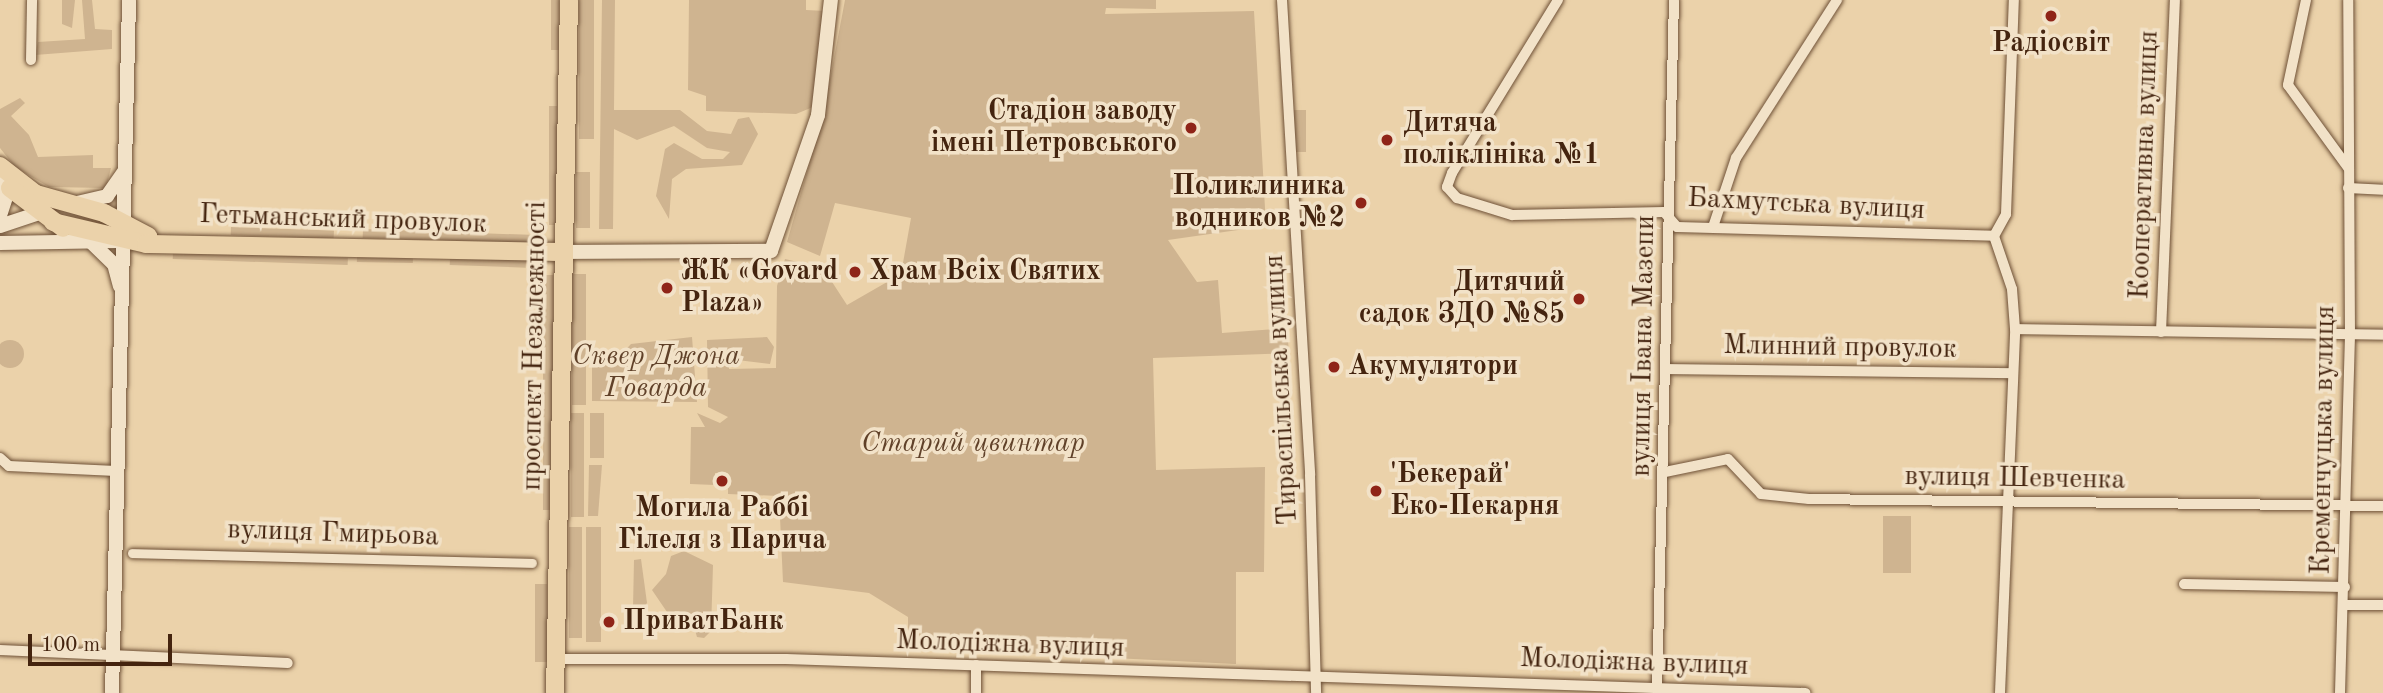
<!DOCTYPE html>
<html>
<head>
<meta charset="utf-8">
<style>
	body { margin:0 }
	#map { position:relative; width:2383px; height:693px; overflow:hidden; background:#ebd2aa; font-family:"Old Standard TT",serif }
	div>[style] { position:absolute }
	.green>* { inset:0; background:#cfb490; transform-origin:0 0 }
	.round { border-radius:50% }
	.roads { filter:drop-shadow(0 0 2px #6e5036) drop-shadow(0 0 2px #6e5036) }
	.pedestrian>* { height:9px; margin:-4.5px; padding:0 4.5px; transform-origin:4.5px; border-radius:4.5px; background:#f2e2c8 }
	.minor>* { height:10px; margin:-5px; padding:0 5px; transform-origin:5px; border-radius:5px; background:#f2e2c8 }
	.tertiary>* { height:14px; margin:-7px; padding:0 7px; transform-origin:7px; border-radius:7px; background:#f2e2c8 }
	.primary>* { height:18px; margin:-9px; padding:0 9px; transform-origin:9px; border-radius:9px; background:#ebd2aa }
	.dots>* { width:19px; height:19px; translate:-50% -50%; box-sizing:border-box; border:4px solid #f2e2c8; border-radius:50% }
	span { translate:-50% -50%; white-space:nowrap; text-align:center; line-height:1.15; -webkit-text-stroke:7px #f2e2c8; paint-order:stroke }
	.poi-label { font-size:28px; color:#44240f; font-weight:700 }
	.right { translate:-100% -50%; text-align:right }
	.left { translate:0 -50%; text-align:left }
	.street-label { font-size:28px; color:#44240f }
	.park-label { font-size:28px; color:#604129; font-style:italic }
	.scale { position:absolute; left:28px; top:634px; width:144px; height:32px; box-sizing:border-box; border:4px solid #44240f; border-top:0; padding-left:9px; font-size:21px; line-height:24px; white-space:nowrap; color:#44240f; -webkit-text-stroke:5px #f2e2c8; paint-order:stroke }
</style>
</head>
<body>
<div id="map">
	<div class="green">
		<div style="clip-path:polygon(62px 0,75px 0,72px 28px,62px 24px)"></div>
		<div style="clip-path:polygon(82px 0,92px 0,95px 29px,112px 30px,112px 49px,35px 55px,38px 42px,85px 39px)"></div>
		<div style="left:551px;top:0;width:8px;height:50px"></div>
		<div style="left:579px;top:0;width:15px;height:139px"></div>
		<div style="clip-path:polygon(602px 0,615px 0,614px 110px,680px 110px,707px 131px,731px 134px,738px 119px,749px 117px,758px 134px,742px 165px,686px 169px,672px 179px,669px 219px,656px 196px,665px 149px,674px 143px,702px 159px,723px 159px,730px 152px,707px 148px,674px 126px,637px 140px,614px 129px,613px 229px,599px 229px)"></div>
		<div style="clip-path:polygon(689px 0,806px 0,806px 10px,825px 11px,813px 107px,796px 114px,706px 111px,706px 96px,688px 90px)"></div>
		<div style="clip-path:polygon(845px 0,1156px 0,1156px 9px,1106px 8px,1105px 14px,1254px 11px,1266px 226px,1168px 240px,1197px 282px,1218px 280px,1222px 333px,1287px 328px,1289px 353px,1153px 358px,1156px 470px,1265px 467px,1264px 572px,1236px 572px,1236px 664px,908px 648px,908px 617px,869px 593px,783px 582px,779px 496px,728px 494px,728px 473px,715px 473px,715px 485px,690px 484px,691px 427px,705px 427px,697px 413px,720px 423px,728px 417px,708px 407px,707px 340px,767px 337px,774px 347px,770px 364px,729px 359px,729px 369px,776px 368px,777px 286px,785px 259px,823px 268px,847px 305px,901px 274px,911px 218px,835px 203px,820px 256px,787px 242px,823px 116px)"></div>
		<div style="clip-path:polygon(20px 98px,25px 103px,11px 116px,29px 135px,38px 157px,93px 155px,93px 168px,111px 168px,106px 188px,49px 187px,15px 167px,0 148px,0 109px)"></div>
		<div style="left:549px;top:106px;width:8px;height:119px"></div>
		<div style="left:1293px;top:110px;width:13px;height:42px"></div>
		<div style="left:576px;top:172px;width:14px;height:56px"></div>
		<div style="left:231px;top:227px;width:103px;height:8px;rotate:2deg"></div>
		<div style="left:363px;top:229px;width:173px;height:9px;rotate:2deg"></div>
		<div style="left:173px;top:252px;width:175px;height:7px;rotate:2deg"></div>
		<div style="left:357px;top:255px;width:56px;height:7px;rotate:1deg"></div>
		<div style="left:450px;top:257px;width:76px;height:8px;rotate:2deg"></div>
		<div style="left:572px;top:274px;width:14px;height:131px"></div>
		<div style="left:543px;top:275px;width:10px;height:235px"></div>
		<div style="clip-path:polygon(692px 337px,697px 402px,592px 401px,592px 362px,614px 362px,631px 344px)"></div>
		<div class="round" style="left:-4px;top:340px;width:28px;height:28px"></div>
		<div style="left:571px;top:413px;width:13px;height:104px"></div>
		<div style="left:590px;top:413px;width:14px;height:45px"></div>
		<div style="clip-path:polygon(589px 465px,602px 465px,598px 516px,588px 516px)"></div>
		<div style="left:1883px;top:516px;width:28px;height:57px"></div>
		<div style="left:569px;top:527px;width:13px;height:111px"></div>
		<div style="left:586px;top:527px;width:15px;height:115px"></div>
		<div style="clip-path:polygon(684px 551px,713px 565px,711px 631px,704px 638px,697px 637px,690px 613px,667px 612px,652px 590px,666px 574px,671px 556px)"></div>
		<div style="clip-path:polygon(641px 559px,647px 603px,641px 610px,633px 608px,634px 560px)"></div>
		<div style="left:535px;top:584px;width:12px;height:78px"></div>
	</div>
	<div class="roads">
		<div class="pedestrian">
			<div style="left:132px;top:553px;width:400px;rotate:1.4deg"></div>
		</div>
		<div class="minor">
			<div style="left:1282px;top:0;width:476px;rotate:86.6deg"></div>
			<div style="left:1310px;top:475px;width:218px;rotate:88.4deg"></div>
			<div style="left:1558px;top:0;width:203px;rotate:121.5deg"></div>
			<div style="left:1452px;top:173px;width:15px;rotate:110deg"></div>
			<div style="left:1447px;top:187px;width:15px;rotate:48deg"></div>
			<div style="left:1457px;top:198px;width:58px;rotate:17.2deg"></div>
			<div style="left:1512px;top:215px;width:152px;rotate:-1.1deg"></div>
			<div style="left:1664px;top:212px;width:20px;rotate:49deg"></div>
			<div style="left:1677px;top:227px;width:317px;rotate:1.6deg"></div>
			<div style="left:2306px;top:0;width:87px;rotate:102deg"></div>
			<div style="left:2288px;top:85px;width:104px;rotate:54deg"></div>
			<div style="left:31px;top:60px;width:60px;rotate:-89deg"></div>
			<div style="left:2348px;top:188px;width:35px;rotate:3deg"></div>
			<div style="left:1713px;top:227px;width:73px;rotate:-71.6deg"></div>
			<div style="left:1736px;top:158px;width:188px;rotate:-57.4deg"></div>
			<div style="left:2015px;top:329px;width:368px;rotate:0.9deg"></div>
			<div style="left:2161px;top:332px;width:332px;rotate:-87.6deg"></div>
			<div style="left:1667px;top:369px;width:345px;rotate:0.7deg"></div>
			<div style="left:0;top:458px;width:12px;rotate:42deg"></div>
			<div style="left:9px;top:466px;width:107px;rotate:2.7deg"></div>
			<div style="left:1665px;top:472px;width:64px;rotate:-11.7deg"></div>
			<div style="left:1728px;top:459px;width:48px;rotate:46.7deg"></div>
			<div style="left:1761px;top:494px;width:48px;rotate:5.9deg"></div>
			<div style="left:1809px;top:499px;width:574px;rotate:0.7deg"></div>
			<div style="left:2184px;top:584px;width:161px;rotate:1.1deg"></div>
			<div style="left:2344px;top:605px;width:39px"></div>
			<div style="left:0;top:650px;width:288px;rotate:2.6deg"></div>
			<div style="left:555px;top:659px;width:231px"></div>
			<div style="left:786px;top:659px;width:1020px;rotate:1.91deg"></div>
			<div style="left:1657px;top:690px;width:690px;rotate:-88.59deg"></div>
			<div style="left:976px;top:693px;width:28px;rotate:-90deg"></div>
			<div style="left:2000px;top:693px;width:364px;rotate:-87.6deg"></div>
			<div style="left:2015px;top:329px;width:40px;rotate:-94.3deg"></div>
			<div style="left:2012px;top:289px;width:56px;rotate:-108.8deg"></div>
			<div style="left:1994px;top:236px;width:25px;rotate:-61deg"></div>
			<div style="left:2006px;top:214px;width:214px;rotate:-87.9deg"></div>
			<div style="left:2340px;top:693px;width:357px;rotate:-88.4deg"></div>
			<div style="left:2350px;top:336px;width:336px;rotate:-90.3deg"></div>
		</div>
		<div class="tertiary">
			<div style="left:0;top:180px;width:18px;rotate:71deg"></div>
			<div style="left:6px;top:197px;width:20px;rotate:108deg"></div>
			<div style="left:77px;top:203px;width:31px;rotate:-13deg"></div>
			<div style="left:107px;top:196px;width:29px;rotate:-55deg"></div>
			<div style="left:0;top:226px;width:41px;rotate:-18.4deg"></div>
			<div style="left:0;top:243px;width:118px;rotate:-1deg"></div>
			<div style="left:92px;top:243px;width:30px;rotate:44deg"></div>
			<div style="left:114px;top:264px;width:23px;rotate:75deg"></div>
			<div style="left:563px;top:252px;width:208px;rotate:-0.3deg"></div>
			<div style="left:771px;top:251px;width:144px;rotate:-70.9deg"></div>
			<div style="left:818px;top:115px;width:116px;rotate:-83.6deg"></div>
			<div style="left:112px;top:693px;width:693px;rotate:-88.59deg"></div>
		</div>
		<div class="primary">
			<div style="left:0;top:166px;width:46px;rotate:37.9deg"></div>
			<div style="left:36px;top:194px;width:71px;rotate:15.6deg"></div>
			<div style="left:104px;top:213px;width:50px;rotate:27.6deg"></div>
			<div style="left:10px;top:188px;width:66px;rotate:37deg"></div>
			<div style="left:53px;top:222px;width:96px;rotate:13.3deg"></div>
			<div style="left:146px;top:244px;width:417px;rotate:1.1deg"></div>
			<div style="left:555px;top:693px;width:693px;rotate:-88.84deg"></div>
		</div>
	</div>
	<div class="dots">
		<div style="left:2051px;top:16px;background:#8f2418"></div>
		<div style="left:1191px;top:128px;background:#8f2418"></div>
		<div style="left:1387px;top:140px;background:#8f2418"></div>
		<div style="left:1361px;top:203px;background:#8f2418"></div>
		<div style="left:855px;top:272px;background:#8f2418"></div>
		<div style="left:667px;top:288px;background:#8f2418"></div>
		<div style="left:1579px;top:299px;background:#8f2418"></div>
		<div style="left:1334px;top:367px;background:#8f2418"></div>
		<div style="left:722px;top:481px;background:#8f2418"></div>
		<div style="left:1376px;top:491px;background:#8f2418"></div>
		<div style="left:609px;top:622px;background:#8f2418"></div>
	</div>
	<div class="poi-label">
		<span style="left:2051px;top:44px">Радіосвіт</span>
		<span class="right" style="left:1177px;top:128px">Стадіон заводу<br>імені Петровського</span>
		<span class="left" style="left:1403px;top:140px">Дитяча<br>поліклініка №1</span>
		<span class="right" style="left:1345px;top:203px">Поликлиника<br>водников №2</span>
		<span class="left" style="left:681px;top:288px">ЖК «Govard<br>Plaza»</span>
		<span class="left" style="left:869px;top:272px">Храм Всіх Святих</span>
		<span class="right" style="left:1565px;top:299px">Дитячий<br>садок ЗДО №85</span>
		<span class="left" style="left:1348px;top:367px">Акумулятори</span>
		<span class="left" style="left:1390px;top:491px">'Бекерай'<br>Еко-Пекарня</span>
		<span style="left:722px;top:525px">Могила Раббі<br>Гілеля з Парича</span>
		<span class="left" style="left:623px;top:622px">ПриватБанк</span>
	</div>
	<div class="street-label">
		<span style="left:2145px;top:165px;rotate:-88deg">Кооперативна вулиця</span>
		<span style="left:1806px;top:205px;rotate:3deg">Бахмутська вулиця</span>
		<span style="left:343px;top:220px;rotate:2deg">Гетьманський провулок</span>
		<span style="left:535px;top:346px;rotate:-89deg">проспект Незалежності</span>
		<span style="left:1644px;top:346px;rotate:-89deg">вулиця Івана Мазепи</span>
		<span style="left:1840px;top:348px;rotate:1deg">Млинний провулок</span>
		<span style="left:1282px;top:390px;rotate:-93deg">Тираспільська вулиця</span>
		<span style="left:2324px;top:440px;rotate:-89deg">Кременчуцька вулиця</span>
		<span style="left:2015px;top:479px;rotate:1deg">вулиця Шевченка</span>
		<span style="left:333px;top:534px;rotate:2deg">вулиця Гмирьова</span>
		<span style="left:1010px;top:645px;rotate:2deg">Молодіжна вулиця</span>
		<span style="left:1634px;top:663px;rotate:2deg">Молодіжна вулиця</span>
	</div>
	<div class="park-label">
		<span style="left:656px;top:373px">Сквер Джона<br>Говарда</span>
		<span style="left:973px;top:444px">Старий цвинтар</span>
	</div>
	<div class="scale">100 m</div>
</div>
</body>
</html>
